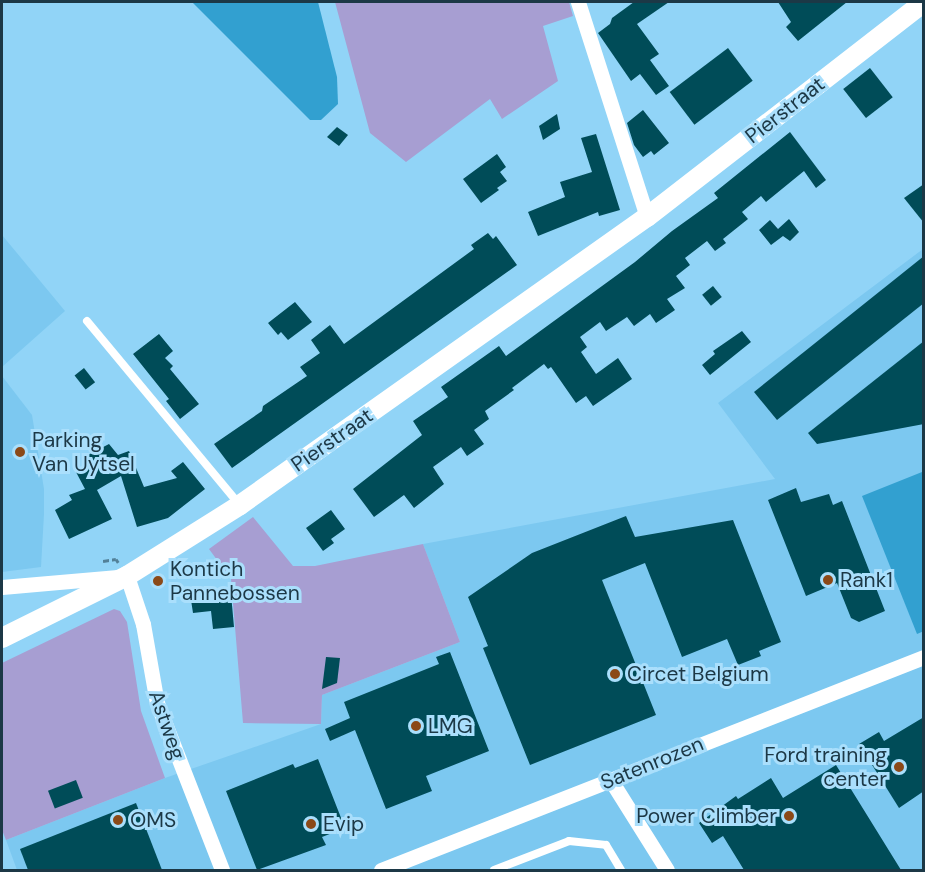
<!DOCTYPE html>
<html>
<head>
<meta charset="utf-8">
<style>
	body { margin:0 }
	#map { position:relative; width:925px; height:872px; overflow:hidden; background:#91d4f7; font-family:"DM Sans",sans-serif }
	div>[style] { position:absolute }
	.built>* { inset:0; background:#7cc8f0 }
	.green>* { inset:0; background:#a79ed2 }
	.water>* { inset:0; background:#32a0d0 }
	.building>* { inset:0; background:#004c58; transform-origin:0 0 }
	.path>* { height:3px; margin-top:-1.5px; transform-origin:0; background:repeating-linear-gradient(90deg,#528098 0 6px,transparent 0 9px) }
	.service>* { height:8px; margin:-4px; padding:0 4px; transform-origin:4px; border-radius:4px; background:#fff }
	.minor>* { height:15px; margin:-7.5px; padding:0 7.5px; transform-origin:7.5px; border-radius:7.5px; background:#fff }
	.tertiary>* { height:20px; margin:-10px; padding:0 10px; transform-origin:10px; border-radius:10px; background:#fff }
	.dots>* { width:16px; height:16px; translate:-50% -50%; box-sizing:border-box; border:3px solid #aadffc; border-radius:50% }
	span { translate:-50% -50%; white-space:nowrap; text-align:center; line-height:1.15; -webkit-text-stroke:6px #aadffc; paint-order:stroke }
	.street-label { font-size:21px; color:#1c3846 }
	.poi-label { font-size:21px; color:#1c3846 }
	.left { translate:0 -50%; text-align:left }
	.right { translate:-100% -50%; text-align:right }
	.frame { position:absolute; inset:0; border:3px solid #1c3846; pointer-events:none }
</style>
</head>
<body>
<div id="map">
	<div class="built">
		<div style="clip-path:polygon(2px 235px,65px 311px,2px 367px)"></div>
		<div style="clip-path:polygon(923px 249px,923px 870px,17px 870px,6px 840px,165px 778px,321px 724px,322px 695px,460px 642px,423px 544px,775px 479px,718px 403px)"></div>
		<div style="clip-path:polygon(2px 376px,32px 415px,44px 489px,44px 514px,41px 567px,2px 572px)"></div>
	</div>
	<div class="green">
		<div style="clip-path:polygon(335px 2px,569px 2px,573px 16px,543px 26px,558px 81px,502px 119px,490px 99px,406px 162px,370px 133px)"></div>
		<div style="clip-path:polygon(253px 517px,293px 566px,315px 566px,423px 544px,460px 642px,322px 695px,321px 724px,243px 723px,231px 579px,209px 549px)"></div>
		<div style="clip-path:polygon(114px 609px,120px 611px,127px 622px,141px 711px,165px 778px,6px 840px,2px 830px,2px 663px)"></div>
	</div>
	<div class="water">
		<div style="clip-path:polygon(192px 2px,318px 2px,337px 77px,338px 104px,321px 120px,310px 120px)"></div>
		<div style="clip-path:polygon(922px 472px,924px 631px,917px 634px,862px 496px)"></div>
	</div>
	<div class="building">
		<div style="clip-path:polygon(634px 2px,669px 2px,637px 24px,659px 54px,650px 60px,669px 86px,656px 95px,640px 74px,631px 81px,598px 33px,610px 24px,612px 18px)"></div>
		<div style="clip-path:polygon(778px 2px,847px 2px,798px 41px,786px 27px,791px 22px)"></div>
		<div style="left:728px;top:48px;width:41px;height:73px;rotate:53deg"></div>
		<div style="left:870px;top:68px;width:37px;height:34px;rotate:52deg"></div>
		<div style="clip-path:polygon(643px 110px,669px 143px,654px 155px,651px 151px,643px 157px,634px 145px,627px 123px)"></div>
		<div style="clip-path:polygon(557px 114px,560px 129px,543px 140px,539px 126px)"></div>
		<div style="clip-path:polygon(337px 127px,348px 135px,339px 146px,327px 137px)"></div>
		<div style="clip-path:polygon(790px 132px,826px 180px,816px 188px,804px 171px,766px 202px,761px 196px,742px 212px,748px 219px,723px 239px,726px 243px,715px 251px,707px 241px,685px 258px,690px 265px,676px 276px,685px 288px,667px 299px,675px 310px,656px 323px,650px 314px,634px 326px,627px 317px,606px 331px,600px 322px,580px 337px,587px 347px,581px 352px,596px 374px,618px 358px,632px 379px,593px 406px,586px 396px,576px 403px,551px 367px,548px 369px,544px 364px,512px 388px,514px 390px,485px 411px,489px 419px,474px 430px,484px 444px,467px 456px,461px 447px,433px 467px,444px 484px,414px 508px,404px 495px,374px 517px,353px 489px,422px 435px,413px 421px,448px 397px,441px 387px,499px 346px,506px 356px,635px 262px,672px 231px,718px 198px,714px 193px)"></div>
		<div style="clip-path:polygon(596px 134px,620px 210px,599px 216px,598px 212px,538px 236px,528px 212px,565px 197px,560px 182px,592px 172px,581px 138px)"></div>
		<div style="clip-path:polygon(497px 154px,506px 167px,500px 172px,507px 181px,497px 188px,499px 190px,481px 203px,463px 179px)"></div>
		<div style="clip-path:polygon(924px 184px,924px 223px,904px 198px)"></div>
		<div style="clip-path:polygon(789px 219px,799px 232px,790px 241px,783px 236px,771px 245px,759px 230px,770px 220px,778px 229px)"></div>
		<div style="clip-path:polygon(488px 233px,493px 239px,496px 236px,517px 265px,232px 468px,214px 444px,262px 411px,263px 406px,307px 376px,300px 367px,320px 353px,311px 340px,330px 325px,344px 344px,474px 249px,471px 245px)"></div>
		<div style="clip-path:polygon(924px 256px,924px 303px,777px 420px,754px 392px)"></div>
		<div style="left:713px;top:286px;width:14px;height:14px;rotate:51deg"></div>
		<div style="clip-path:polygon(295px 302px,312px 322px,288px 340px,281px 332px,278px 335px,268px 323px)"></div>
		<div style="clip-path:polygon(742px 331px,751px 342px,710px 375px,702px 365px,715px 354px,713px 351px)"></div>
		<div style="clip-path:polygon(159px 334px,173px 351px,165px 358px,173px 366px,170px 369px,199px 404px,180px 419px,166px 401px,169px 399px,133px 354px)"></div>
		<div style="clip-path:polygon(924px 341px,924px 424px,817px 444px,808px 433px)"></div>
		<div style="left:84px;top:368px;width:18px;height:12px;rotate:52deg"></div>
		<div style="clip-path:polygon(109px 444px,118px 455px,129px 451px,144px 487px,177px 478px,171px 471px,183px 462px,205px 489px,168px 518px,137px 527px,121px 476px,97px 490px,112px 519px,69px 539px,55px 510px,72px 500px,69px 495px,85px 489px,76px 472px,83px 469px,82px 458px)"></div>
		<div style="clip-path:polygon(796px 488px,801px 502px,829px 494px,833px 505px,842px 501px,885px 611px,859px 622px,851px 618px,837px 583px,806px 596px,768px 500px)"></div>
		<div style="clip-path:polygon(331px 510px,345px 529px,331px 539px,334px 543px,323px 551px,306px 528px)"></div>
		<div style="clip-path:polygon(626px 516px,635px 537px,733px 520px,781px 642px,759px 651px,761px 656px,738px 665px,727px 639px,682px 657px,645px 563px,602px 580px,656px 715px,530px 765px,483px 648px,488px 646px,468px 597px,532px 553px)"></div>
		<div style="clip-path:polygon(231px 594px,234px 627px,213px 629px,211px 611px,193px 613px,191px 600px)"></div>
		<div style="clip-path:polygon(450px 652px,489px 751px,426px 776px,432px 791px,386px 809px,355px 730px,330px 741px,325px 729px,350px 718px,344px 702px,439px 664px,436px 657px)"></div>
		<div style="clip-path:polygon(326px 657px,340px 658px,337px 683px,322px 689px)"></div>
		<div style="clip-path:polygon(924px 717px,924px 791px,899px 808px,859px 744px,879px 732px,884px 741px)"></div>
		<div style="clip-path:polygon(318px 759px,345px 828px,322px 837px,326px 845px,257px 870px,226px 791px,293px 764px,295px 768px)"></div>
		<div style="clip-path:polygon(836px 765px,901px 870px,744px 870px,723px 836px,712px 843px,699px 823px,736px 796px,738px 799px,771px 778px,783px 798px)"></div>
		<div style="left:76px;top:780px;width:19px;height:30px;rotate:69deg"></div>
		<div style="clip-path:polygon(136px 803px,162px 870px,28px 870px,20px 849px)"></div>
	</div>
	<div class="path">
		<div style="left:103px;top:561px;width:13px;rotate:-9deg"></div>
		<div style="left:116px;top:559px;width:4px;rotate:56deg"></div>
	</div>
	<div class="service">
		<div style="left:87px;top:321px;width:238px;rotate:50.3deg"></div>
		<div style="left:494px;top:870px;width:80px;rotate:-21.1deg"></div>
		<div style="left:569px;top:841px;width:37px;rotate:6deg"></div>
		<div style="left:606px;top:845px;width:29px;rotate:59deg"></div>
	</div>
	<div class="minor">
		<div style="left:578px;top:2px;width:226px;rotate:72.2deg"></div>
		<div style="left:2px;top:587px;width:125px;rotate:-5deg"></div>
		<div style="left:127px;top:576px;width:51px;rotate:71.6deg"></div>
		<div style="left:143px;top:624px;width:80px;rotate:80deg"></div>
		<div style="left:157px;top:703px;width:179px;rotate:68.7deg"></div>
		<div style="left:610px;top:779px;width:107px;rotate:57.9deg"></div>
		<div style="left:381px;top:870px;width:583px;rotate:-21.42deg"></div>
	</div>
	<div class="tertiary">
		<div style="left:2px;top:638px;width:140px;rotate:-26.4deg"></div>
		<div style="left:127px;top:576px;width:133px;rotate:-32.1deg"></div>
		<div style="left:240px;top:505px;width:499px;rotate:-35.3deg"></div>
		<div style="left:647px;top:217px;width:351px;rotate:-37.8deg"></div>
	</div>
	<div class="dots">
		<div style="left:20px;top:452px;background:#8b4918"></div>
		<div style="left:828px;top:580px;background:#8b4918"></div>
		<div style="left:158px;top:581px;background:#8b4918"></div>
		<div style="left:615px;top:674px;background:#8b4918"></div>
		<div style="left:416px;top:726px;background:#8b4918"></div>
		<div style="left:899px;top:767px;background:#8b4918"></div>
		<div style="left:789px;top:816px;background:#8b4918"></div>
		<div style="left:118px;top:820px;background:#8b4918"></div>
		<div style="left:311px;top:824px;background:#8b4918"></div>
	</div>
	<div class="street-label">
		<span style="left:785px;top:110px;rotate:-38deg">Pierstraat</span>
		<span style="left:332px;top:440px;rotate:-35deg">Pierstraat</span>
		<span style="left:167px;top:725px;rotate:71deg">Astweg</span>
		<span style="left:652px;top:763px;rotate:-22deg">Satenrozen</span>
	</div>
	<div class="poi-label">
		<span class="left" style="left:32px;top:452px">Parking<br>Van Uytsel</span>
		<span class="left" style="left:170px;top:581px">Kontich<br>Pannebossen</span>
		<span class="left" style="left:840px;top:580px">Rank1</span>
		<span class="left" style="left:627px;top:674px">Circet Belgium</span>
		<span class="left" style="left:428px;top:726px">LMG</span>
		<span class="right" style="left:887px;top:767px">Ford training<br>center</span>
		<span class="right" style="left:777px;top:816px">Power Climber</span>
		<span class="left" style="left:130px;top:820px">OMS</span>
		<span class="left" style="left:323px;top:824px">Evip</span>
	</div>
	<div class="frame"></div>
</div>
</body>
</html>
